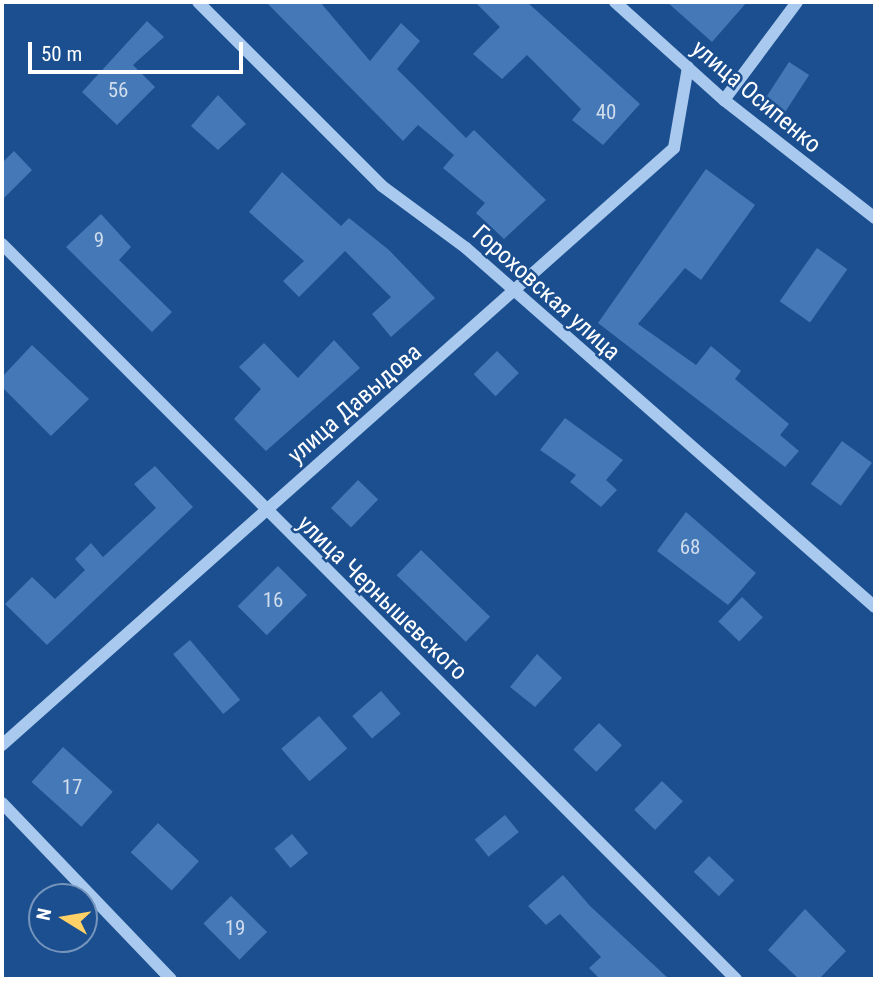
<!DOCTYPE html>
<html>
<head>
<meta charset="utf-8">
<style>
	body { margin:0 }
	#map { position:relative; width:877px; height:981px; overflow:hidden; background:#1b4f8f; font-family:"Roboto Condensed",sans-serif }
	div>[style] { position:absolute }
	.building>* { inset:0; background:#4478b7; transform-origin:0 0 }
	.minor>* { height:12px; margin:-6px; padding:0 6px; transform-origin:6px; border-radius:6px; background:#a9c9ee }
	span { translate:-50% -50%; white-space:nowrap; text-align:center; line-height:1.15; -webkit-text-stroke:5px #1b4f8f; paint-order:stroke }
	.number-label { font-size:21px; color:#d0dded }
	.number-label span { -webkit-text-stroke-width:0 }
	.street-label { font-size:24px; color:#fff }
	.frame { position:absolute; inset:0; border:4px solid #fff; pointer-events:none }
	.north { position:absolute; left:28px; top:883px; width:70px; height:70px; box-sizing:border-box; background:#1b4f8f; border:2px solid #7695bc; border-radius:50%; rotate:281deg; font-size:19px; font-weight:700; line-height:28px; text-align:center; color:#fff }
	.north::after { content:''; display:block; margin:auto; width:24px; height:32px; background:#ffd166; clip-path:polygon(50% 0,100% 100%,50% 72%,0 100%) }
	.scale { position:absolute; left:28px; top:42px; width:215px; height:32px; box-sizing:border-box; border:4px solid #fff; border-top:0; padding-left:9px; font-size:21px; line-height:24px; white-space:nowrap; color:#fff; -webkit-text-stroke:5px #1b4f8f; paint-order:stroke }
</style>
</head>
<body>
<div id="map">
	<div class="building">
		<div style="clip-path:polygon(266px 2px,320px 2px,370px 61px,401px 23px,420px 41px,397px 69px,466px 138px,474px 130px,546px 200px,504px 239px,476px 213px,485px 203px,443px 168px,454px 155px,418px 125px,403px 141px)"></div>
		<div style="clip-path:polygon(475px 2px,527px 2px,640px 104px,603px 145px,572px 120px,581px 109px,527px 55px,502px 79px,473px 54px,500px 27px)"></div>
		<div style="clip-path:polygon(667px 2px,747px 2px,712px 42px)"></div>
		<div style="clip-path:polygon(147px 21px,164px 37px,133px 65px,155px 87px,117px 125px,82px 92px)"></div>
		<div style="left:789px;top:62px;width:24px;height:47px;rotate:33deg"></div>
		<div style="clip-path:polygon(218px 95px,246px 124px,218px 150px,191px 126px)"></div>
		<div style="clip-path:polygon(14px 151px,32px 170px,2px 200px,2px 163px)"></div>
		<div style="clip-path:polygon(706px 169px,755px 205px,701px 280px,685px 268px,638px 324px,696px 365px,711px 346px,741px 371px,735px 379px,789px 424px,780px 435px,799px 451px,785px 467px,598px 323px)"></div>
		<div style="clip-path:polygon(282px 172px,341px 226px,349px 218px,389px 250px,435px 298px,391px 337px,372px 314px,391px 297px,345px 251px,299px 297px,283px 281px,304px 261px,249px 212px)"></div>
		<div style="clip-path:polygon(101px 214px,131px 247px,119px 260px,172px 312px,152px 332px,66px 247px)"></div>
		<div style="left:817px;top:248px;width:37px;height:65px;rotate:35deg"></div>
		<div style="clip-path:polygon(334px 340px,360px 368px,266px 451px,234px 419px,261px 389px,239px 367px,264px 343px,298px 378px)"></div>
		<div style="clip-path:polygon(32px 345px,89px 399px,51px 436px,2px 387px,2px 377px)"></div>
		<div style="left:497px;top:351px;width:31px;height:33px;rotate:45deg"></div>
		<div style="clip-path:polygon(565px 418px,623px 460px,606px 480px,617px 490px,601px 507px,570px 482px,576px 475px,540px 450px)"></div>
		<div style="left:842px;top:441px;width:37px;height:53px;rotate:36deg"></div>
		<div style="clip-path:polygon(155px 466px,193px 507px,47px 645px,5px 604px,32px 577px,55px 599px,85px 570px,75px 559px,91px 543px,103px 557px,156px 508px,134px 484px)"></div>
		<div style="left:358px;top:480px;width:28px;height:39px;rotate:44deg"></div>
		<div style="clip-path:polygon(686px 512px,756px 573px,728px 605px,657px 551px)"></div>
		<div style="left:421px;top:550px;width:96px;height:35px;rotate:44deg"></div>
		<div style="left:278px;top:566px;width:41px;height:57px;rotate:45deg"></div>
		<div style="left:742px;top:597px;width:29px;height:34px;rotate:44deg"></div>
		<div style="left:190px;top:640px;width:78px;height:22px;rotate:50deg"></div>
		<div style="clip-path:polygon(537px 654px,562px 678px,535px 707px,510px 687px)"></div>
		<div style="left:381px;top:691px;width:30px;height:38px;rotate:49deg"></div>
		<div style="left:319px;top:716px;width:43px;height:50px;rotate:49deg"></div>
		<div style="left:599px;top:723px;width:32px;height:37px;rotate:44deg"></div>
		<div style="left:63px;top:747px;width:67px;height:47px;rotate:42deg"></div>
		<div style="left:662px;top:781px;width:29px;height:40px;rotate:44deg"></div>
		<div style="left:505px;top:815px;width:22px;height:39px;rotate:51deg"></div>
		<div style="left:158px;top:823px;width:56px;height:40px;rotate:43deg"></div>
		<div style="left:292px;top:834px;width:25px;height:23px;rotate:50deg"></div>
		<div style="left:709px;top:856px;width:35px;height:22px;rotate:44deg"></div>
		<div style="clip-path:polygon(563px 875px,590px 906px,669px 979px,600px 979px,589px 968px,601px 957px,560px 914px,546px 925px,528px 906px)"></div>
		<div style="left:231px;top:896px;width:51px;height:39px;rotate:45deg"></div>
		<div style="clip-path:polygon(805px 909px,846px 951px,819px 979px,799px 979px,768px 950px)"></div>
	</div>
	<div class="minor">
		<div style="left:198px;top:2px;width:260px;rotate:45deg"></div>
		<div style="left:382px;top:186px;width:104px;rotate:36.4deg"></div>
		<div style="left:466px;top:248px;width:544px;rotate:41.28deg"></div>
		<div style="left:615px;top:2px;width:147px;rotate:42deg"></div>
		<div style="left:724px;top:100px;width:192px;rotate:38deg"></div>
		<div style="left:724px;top:100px;width:122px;rotate:-53.3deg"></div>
		<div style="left:2px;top:244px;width:1039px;rotate:45.04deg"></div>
		<div style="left:2px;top:745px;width:899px;rotate:-41.62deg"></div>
		<div style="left:674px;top:148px;width:82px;rotate:-80.2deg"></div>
		<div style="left:2px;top:803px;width:244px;rotate:46.2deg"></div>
	</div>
	<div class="number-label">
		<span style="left:118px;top:90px">56</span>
		<span style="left:606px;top:112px">40</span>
		<span style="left:99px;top:240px">9</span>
		<span style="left:690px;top:547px">68</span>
		<span style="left:273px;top:600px">16</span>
		<span style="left:72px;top:787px">17</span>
		<span style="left:235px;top:928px">19</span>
	</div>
	<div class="street-label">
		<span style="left:756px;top:97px;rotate:40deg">улица Осипенко</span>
		<span style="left:546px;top:293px;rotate:42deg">Гороховская улица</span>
		<span style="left:355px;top:404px;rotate:-41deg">улица Давыдова</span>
		<span style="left:382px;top:598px;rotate:44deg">улица Чернышевского</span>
	</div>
	<div class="frame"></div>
	<div class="north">N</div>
	<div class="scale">50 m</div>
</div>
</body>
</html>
